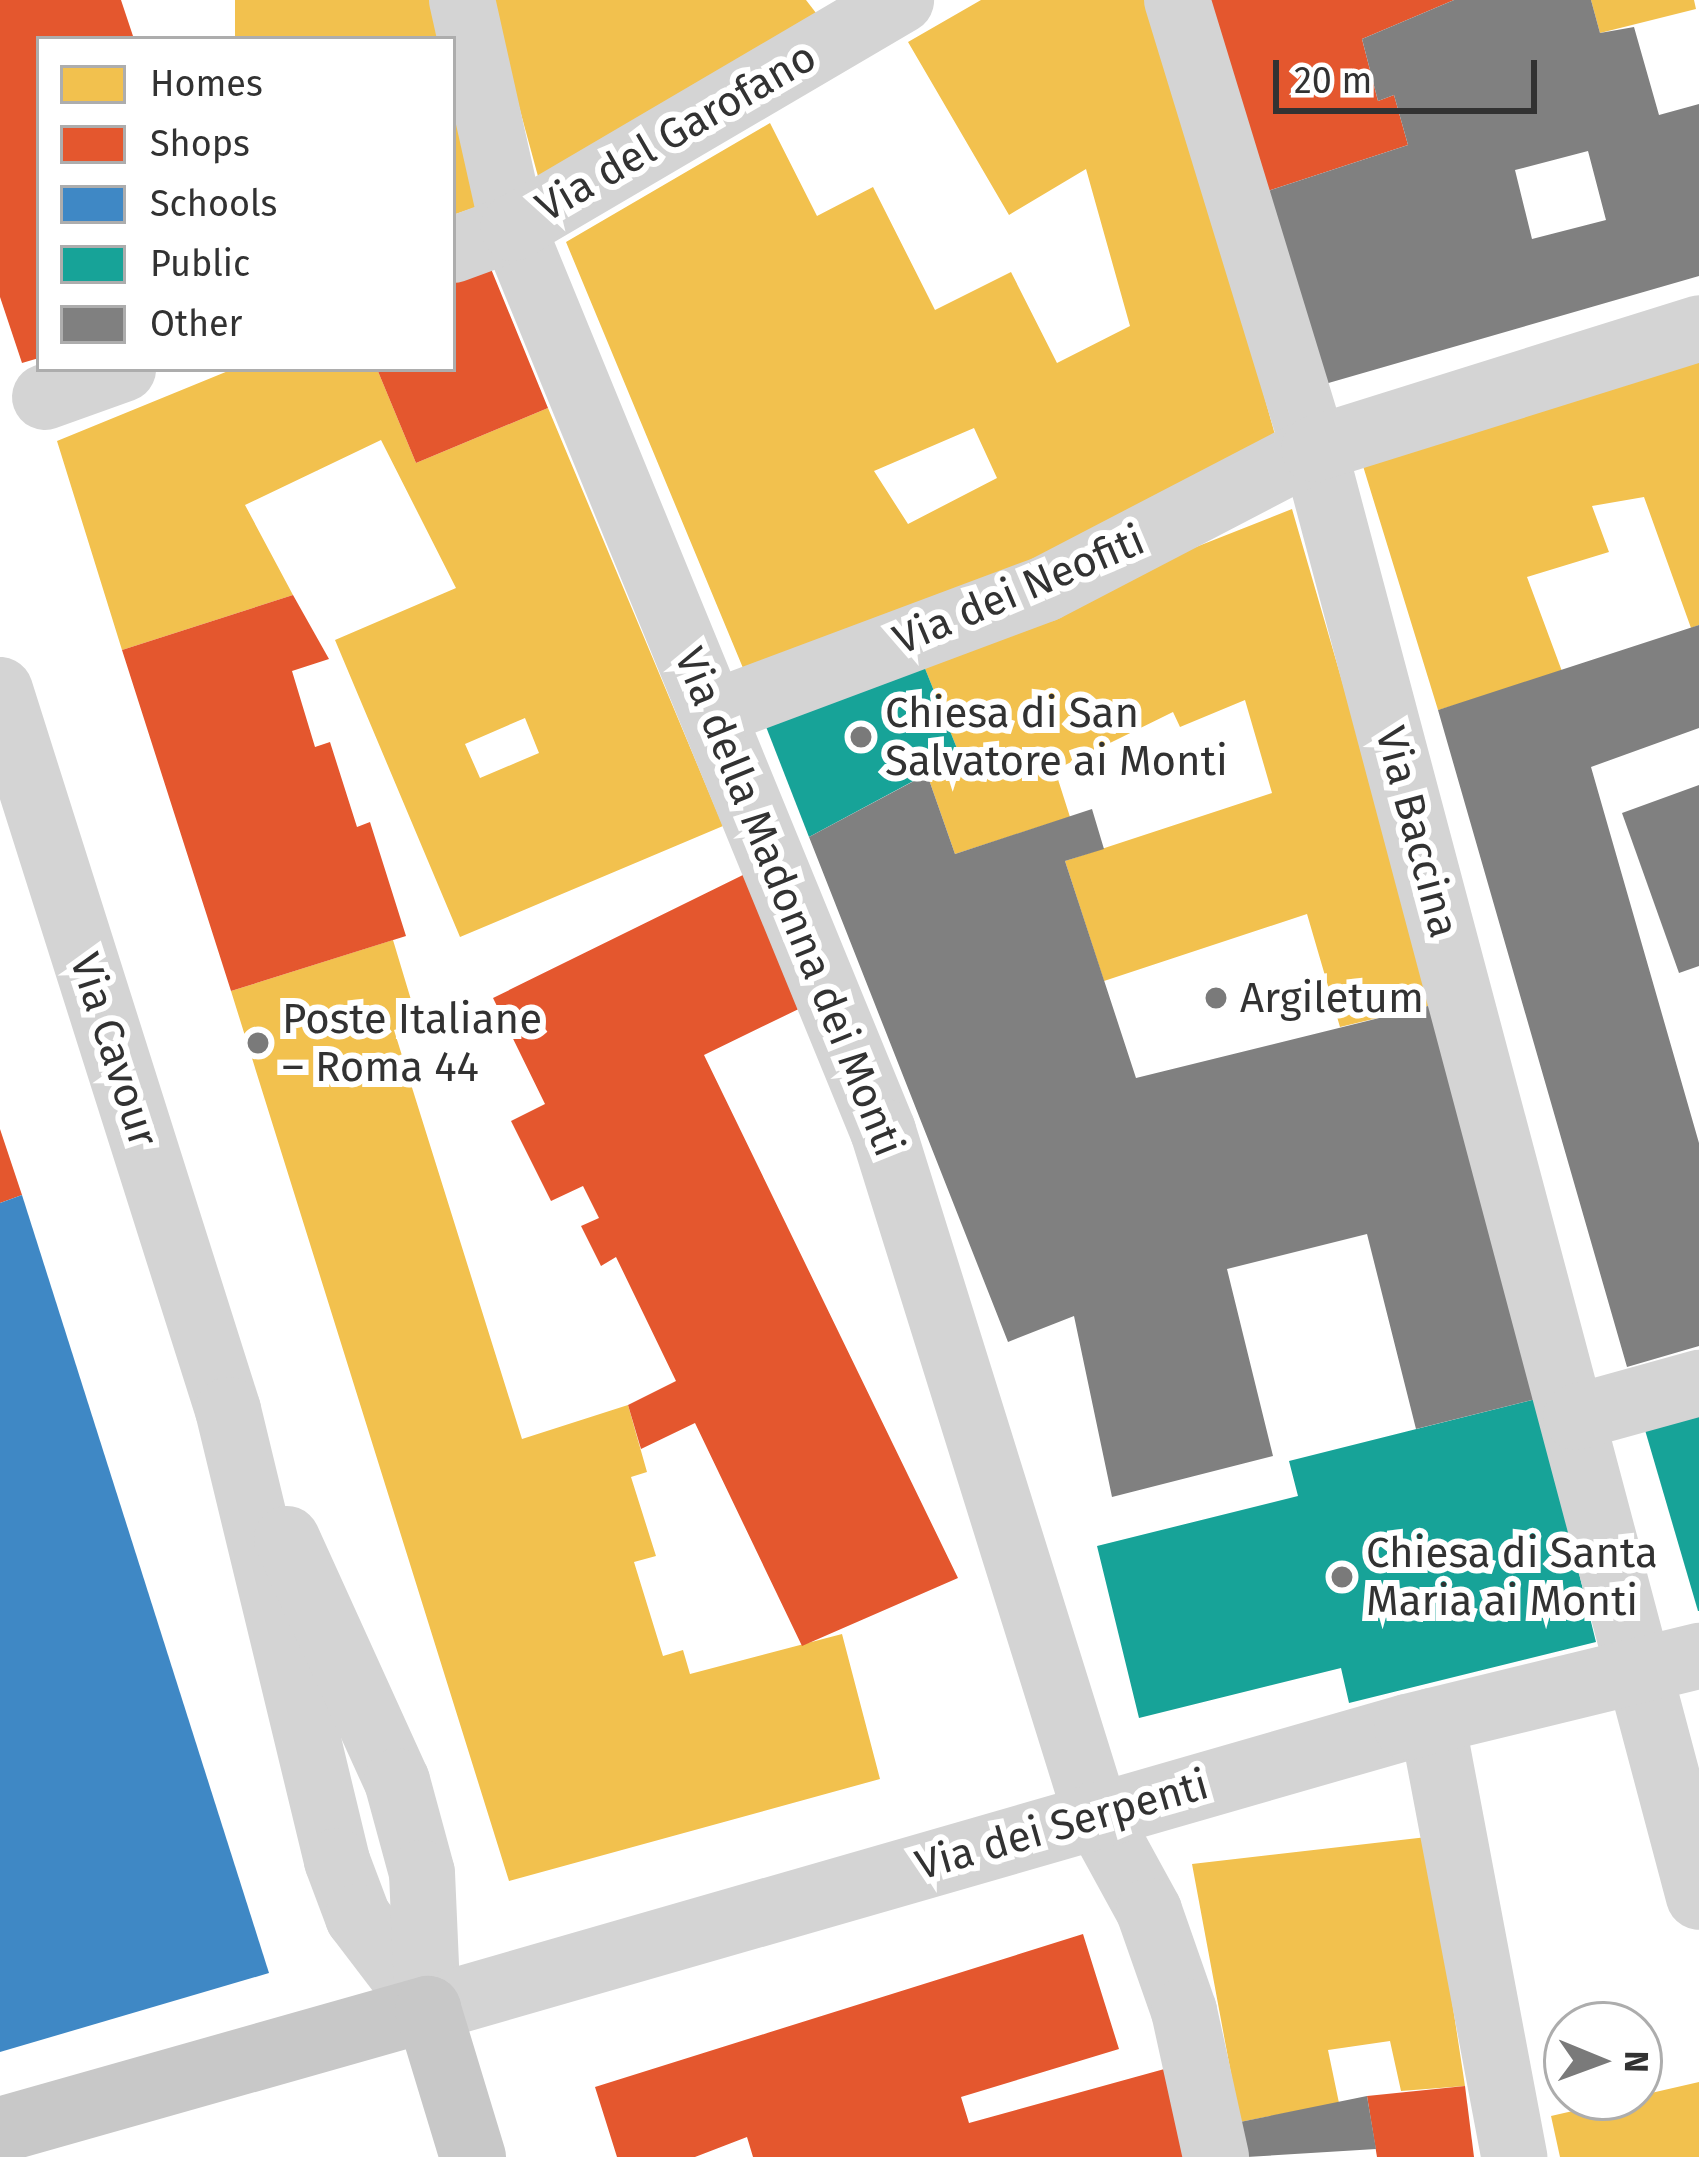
<!DOCTYPE html>
<html>
<head>
<meta charset="utf-8">
<style>
	body { margin:0 }
	#map { position:relative; width:1699px; height:2157px; overflow:hidden; background:#fff; font-family:"Fira Sans",sans-serif }
	div>[style] { position:absolute }
	.homes>* { inset:0; background:#f2c14e; transform-origin:0 0 }
	.shops>* { inset:0; background:#e4572e }
	.schools>* { inset:0; background:#3f88c5 }
	.public>* { inset:0; background:#17a398 }
	.building>* { inset:0; background:#808080 }
	.minor>* { height:66px; margin:-33px; padding:0 33px; transform-origin:33px; border-radius:33px; background:#d4d4d4 }
	.major>* { height:66px; margin:-33px; padding:0 33px; transform-origin:33px; border-radius:33px; background:#c8c8c8 }
	.dots>* { width:33px; height:33px; translate:-50% -50%; box-sizing:border-box; border:6px solid #fff; border-radius:50% }
	span { translate:-50% -50%; white-space:nowrap; text-align:center; line-height:1.15; -webkit-text-stroke:12px #fff; paint-order:stroke }
	.street-label { font-size:42px; color:#323232 }
	.poi-label { font-size:42px; color:#323232 }
	.left { translate:0 -50%; text-align:left }
	.legend { position:absolute; left:36px; top:36px; width:420px; height:336px; box-sizing:border-box; background:#fff; border:3px solid #adadad; margin:0; padding:15px 21px; list-style:none; font-size:36px; color:#323232 }
	.legend li { display:flex; align-items:center; gap:24px; height:60px }
	.legend b { width:60px; border:3px solid #adadad }
	.north { position:absolute; left:1543px; top:2001px; width:120px; height:120px; box-sizing:border-box; background:#fff; border:3px solid #adadad; border-radius:50%; rotate:91deg; font-size:33px; font-weight:700; line-height:48px; text-align:center; color:#323232 }
	.north::after { content:''; display:block; margin:auto; width:42px; height:54px; background:#7a7a7a; clip-path:polygon(50% 0,100% 100%,50% 72%,0 100%) }
	.scale { position:absolute; left:1273px; top:60px; width:264px; height:54px; box-sizing:border-box; border:6px solid #323232; border-top:0; padding-left:15px; font-size:36px; line-height:42px; white-space:nowrap; color:#323232; -webkit-text-stroke:9px #fff; paint-order:stroke }
</style>
</head>
<body>
<div id="map">
	<div class="homes">
		<div style="left:235px;top:0;width:208px;height:41px"></div>
		<div style="clip-path:polygon(490px 0,806px 0,823px 22px,539px 180px)"></div>
		<div style="clip-path:polygon(evenodd,981px 0,1154px 0,1277px 442px,1036px 571px,743px 668px,566px 242px,770px 123px,817px 216px,873px 187px,935px 310px,1011px 272px,1057px 363px,1130px 326px,1086px 169px,1009px 215px,908px 42px,981px 0,974px 428px,997px 478px,908px 524px,874px 471px,974px 428px)"></div>
		<div style="clip-path:polygon(1591px 0,1694px 0,1696px 9px,1600px 33px)"></div>
		<div style="clip-path:polygon(453px 61px,479px 206px,453px 215px)"></div>
		<div style="clip-path:polygon(1699px 355px,1699px 625px,1691px 628px,1644px 497px,1592px 506px,1609px 552px,1527px 577px,1563px 674px,1438px 710px,1363px 466px)"></div>
		<div style="clip-path:polygon(evenodd,233px 369px,377px 369px,416px 463px,548px 408px,723px 826px,460px 937px,335px 640px,456px 588px,381px 440px,245px 505px,293px 595px,122px 650px,57px 441px,233px 369px,525px 718px,539px 753px,480px 778px,465px 744px,525px 718px)"></div>
		<div style="clip-path:polygon(1292px 509px,1436px 1004px,1340px 1027px,1307px 914px,1104px 981px,1065px 861px,1272px 793px,1245px 700px,1180px 727px,1173px 712px,1055px 770px,1070px 817px,955px 854px,927px 774px,960px 756px,920px 656px)"></div>
		<div style="clip-path:polygon(393px 940px,418px 1023px,394px 1030px,522px 1439px,628px 1405px,647px 1472px,631px 1477px,656px 1556px,634px 1562px,663px 1656px,683px 1650px,690px 1674px,842px 1634px,880px 1779px,509px 1881px,231px 991px)"></div>
		<div style="clip-path:polygon(1427px 1837px,1465px 2086px,1401px 2091px,1390px 2041px,1328px 2050px,1339px 2103px,1240px 2122px,1192px 1864px)"></div>
		<div style="clip-path:polygon(1699px 2082px,1699px 2157px,1560px 2157px,1551px 2116px)"></div>
	</div>
	<div class="shops">
		<div style="clip-path:polygon(0 0,121px 0,134px 39px,39px 39px,39px 358px,22px 363px,0 297px)"></div>
		<div style="clip-path:polygon(1210px 0,1454px 0,1362px 39px,1378px 101px,1394px 95px,1408px 145px,1268px 191px)"></div>
		<div style="clip-path:polygon(489px 264px,548px 408px,416px 463px,377px 369px,453px 369px,453px 279px)"></div>
		<div style="clip-path:polygon(293px 595px,329px 659px,292px 671px,315px 747px,330px 742px,357px 827px,370px 822px,406px 936px,231px 991px,122px 650px)"></div>
		<div style="clip-path:polygon(747px 873px,809px 1004px,704px 1055px,958px 1578px,802px 1646px,695px 1423px,641px 1449px,628px 1405px,676px 1381px,616px 1257px,601px 1266px,581px 1226px,599px 1218px,583px 1186px,551px 1201px,511px 1121px,545px 1104px,493px 998px)"></div>
		<div style="clip-path:polygon(0 1129px,22px 1195px,0 1203px)"></div>
		<div style="clip-path:polygon(1083px 1934px,1119px 2049px,961px 2097px,969px 2123px,1168px 2068px,1190px 2157px,753px 2157px,747px 2137px,695px 2157px,617px 2157px,595px 2087px)"></div>
		<div style="clip-path:polygon(1465px 2086px,1474px 2157px,1377px 2157px,1367px 2096px)"></div>
	</div>
	<div class="schools">
		<div style="clip-path:polygon(22px 1195px,269px 1973px,0 2052px,0 1203px)"></div>
	</div>
	<div class="public">
		<div style="clip-path:polygon(920px 656px,960px 756px,809px 837px,763px 719px)"></div>
		<div style="clip-path:polygon(1536px 1399px,1596px 1642px,1349px 1703px,1341px 1668px,1139px 1718px,1097px 1546px,1298px 1496px,1289px 1461px)"></div>
		<div style="clip-path:polygon(1699px 1414px,1699px 1611px,1698px 1611px,1645px 1430px)"></div>
	</div>
	<div class="building">
		<div style="clip-path:polygon(evenodd,1454px 0,1591px 0,1600px 33px,1634px 27px,1659px 115px,1699px 104px,1699px 276px,1325px 384px,1268px 191px,1408px 145px,1394px 95px,1378px 101px,1362px 39px,1454px 0,1588px 151px,1606px 220px,1532px 239px,1515px 170px,1588px 151px)"></div>
		<div style="clip-path:polygon(1699px 625px,1699px 728px,1591px 767px,1699px 1143px,1699px 1346px,1627px 1367px,1438px 710px)"></div>
		<div style="clip-path:polygon(927px 774px,955px 854px,1092px 809px,1104px 849px,1065px 861px,1136px 1078px,1436px 1004px,1536px 1399px,1416px 1429px,1367px 1234px,1227px 1269px,1273px 1456px,1112px 1497px,1074px 1316px,1008px 1342px,809px 837px)"></div>
		<div style="clip-path:polygon(1699px 785px,1699px 966px,1679px 973px,1622px 813px)"></div>
		<div style="clip-path:polygon(1367px 2096px,1376px 2149px,1247px 2157px,1240px 2122px)"></div>
	</div>
	<div class="minor">
		<div style="left:462px;top:0;width:234px;rotate:77.4deg"></div>
		<div style="left:513px;top:228px;width:976px;rotate:67.72deg"></div>
		<div style="left:883px;top:1131px;width:715px;rotate:72.68deg"></div>
		<div style="left:1096px;top:1814px;width:111px;rotate:61.3deg"></div>
		<div style="left:1149px;top:1911px;width:106px;rotate:70.7deg"></div>
		<div style="left:1184px;top:2011px;width:149px;rotate:77.6deg"></div>
		<div style="left:1177px;top:0;width:469px;rotate:73deg"></div>
		<div style="left:1314px;top:449px;width:1498px;rotate:75.11deg"></div>
		<div style="left:453px;top:250px;width:64px;rotate:-20.1deg"></div>
		<div style="left:513px;top:228px;width:450px;rotate:-30.4deg"></div>
		<div style="left:45px;top:397px;width:83px;rotate:-19.7deg"></div>
		<div style="left:0;top:690px;width:755px;rotate:72.43deg"></div>
		<div style="left:228px;top:1410px;width:464px;rotate:76.4deg"></div>
		<div style="left:337px;top:1861px;width:60px;rotate:69.4deg"></div>
		<div style="left:358px;top:1917px;width:116px;rotate:52.7deg"></div>
		<div style="left:716px;top:712px;width:351px;rotate:-20.5deg"></div>
		<div style="left:1045px;top:589px;width:303px;rotate:-27.5deg"></div>
		<div style="left:1314px;top:449px;width:404px;rotate:-17.4deg"></div>
		<div style="left:1576px;top:1417px;width:128px;rotate:-15.5deg"></div>
		<div style="left:287px;top:1539px;width:266px;rotate:65.6deg"></div>
		<div style="left:397px;top:1781px;width:95px;rotate:74.8deg"></div>
		<div style="left:422px;top:1873px;width:136px;rotate:87.5deg"></div>
		<div style="left:1432px;top:1721px;width:444px;rotate:79.3deg"></div>
		<div style="left:428px;top:2009px;width:1019px;rotate:-16.07deg"></div>
		<div style="left:1407px;top:1727px;width:301px;rotate:-13.7deg"></div>
	</div>
	<div class="major">
		<div style="left:0;top:2130px;width:445px;rotate:-15.8deg"></div>
		<div style="left:428px;top:2009px;width:155px;rotate:73.1deg"></div>
	</div>
	<div class="dots">
		<div style="left:861px;top:737px;background:#7a7a7a"></div>
		<div style="left:1216px;top:998px;background:#7a7a7a"></div>
		<div style="left:258px;top:1043px;background:#7a7a7a"></div>
		<div style="left:1342px;top:1577px;background:#7a7a7a"></div>
	</div>
	<div class="street-label">
		<span style="left:676px;top:132px;rotate:-30deg">Via del Garofano</span>
		<span style="left:1019px;top:590px;rotate:-23deg">Via dei Neofiti</span>
		<span style="left:1417px;top:832px;rotate:75deg">Via Baccina</span>
		<span style="left:789px;top:902px;rotate:68deg">Via della Madonna dei Monti</span>
		<span style="left:114px;top:1050px;rotate:72deg">Via Cavour</span>
		<span style="left:1062px;top:1825px;rotate:-16deg">Via dei Serpenti</span>
	</div>
	<div class="poi-label">
		<span class="left" style="left:885px;top:737px">Chiesa di San<br>Salvatore ai Monti</span>
		<span class="left" style="left:1240px;top:998px">Argiletum</span>
		<span class="left" style="left:282px;top:1043px">Poste Italiane<br>– Roma 44</span>
		<span class="left" style="left:1366px;top:1577px">Chiesa di Santa<br>Maria ai Monti</span>
	</div>
	<ul class="legend">
	<li><b style="height:33px;background:#f2c14e"></b>Homes</li>
	<li><b style="height:33px;background:#e4572e"></b>Shops</li>
	<li><b style="height:33px;background:#3f88c5"></b>Schools</li>
	<li><b style="height:33px;background:#17a398"></b>Public</li>
	<li><b style="height:33px;background:#808080"></b>Other</li>
	</ul>
	<div class="north">N</div>
	<div class="scale">20 m</div>
</div>
</body>
</html>
